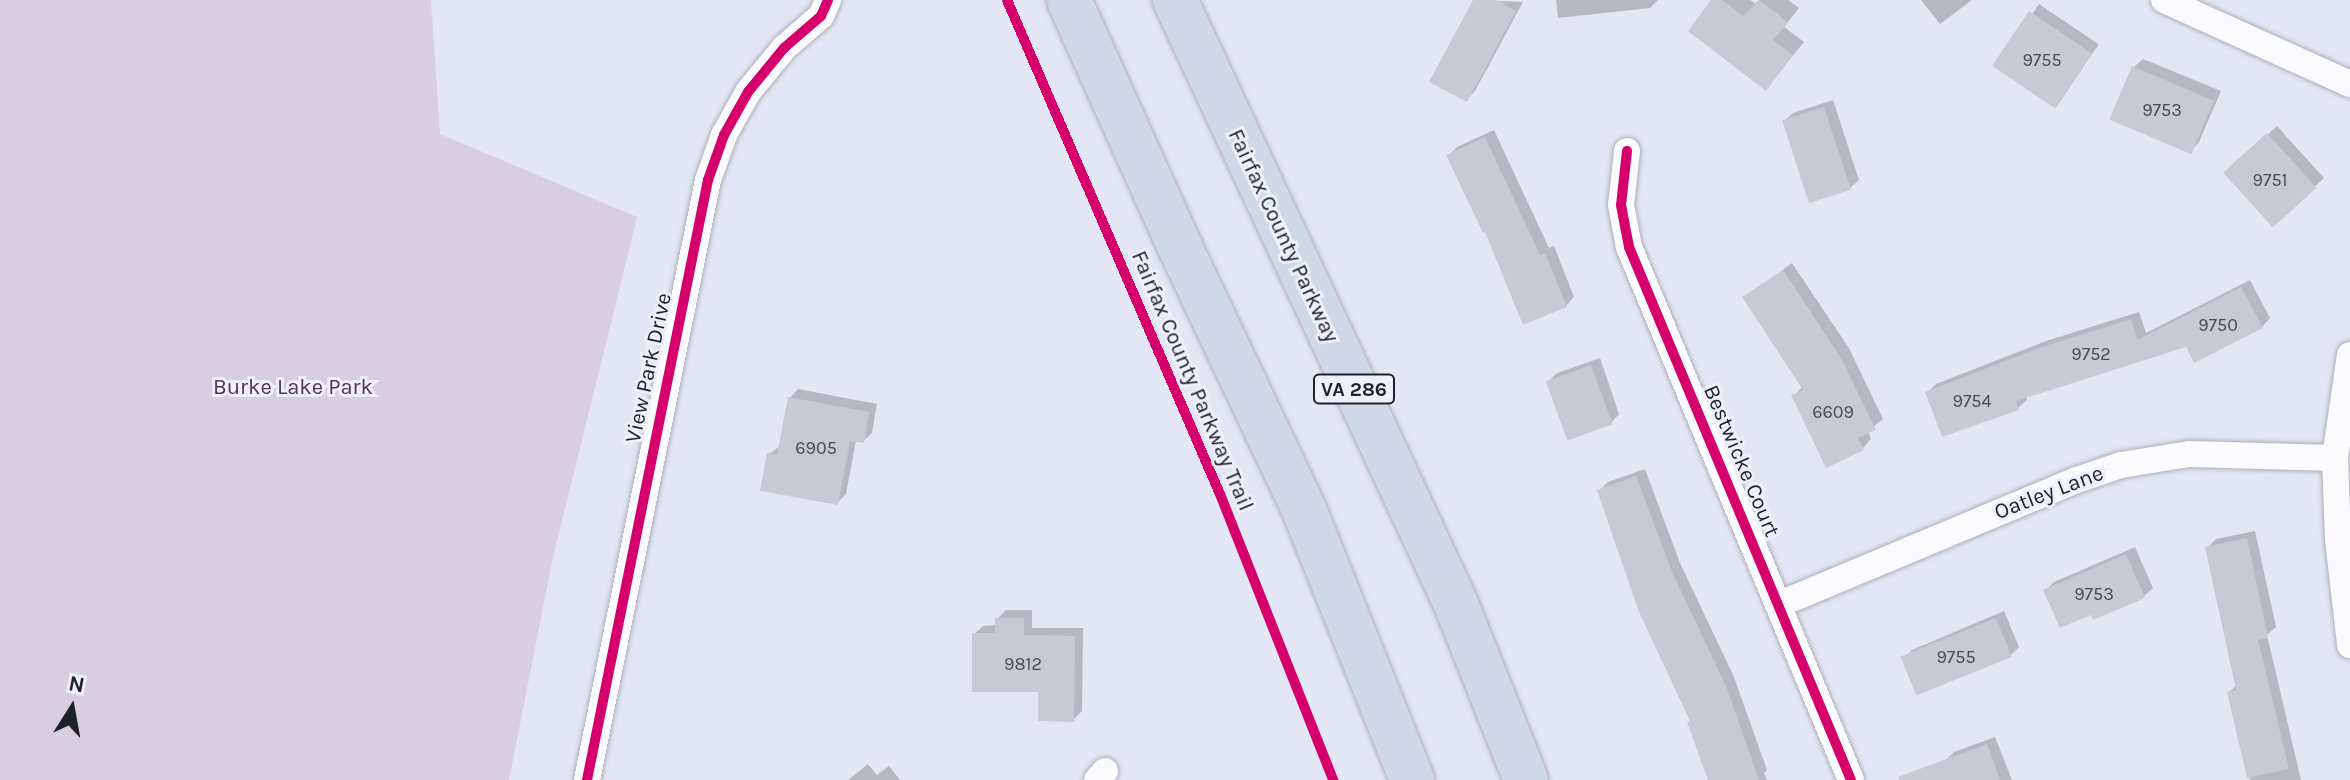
<!DOCTYPE html>
<html>
<head>
<meta charset="utf-8">
<style>
	body { margin:0 }
	#map { position:relative; width:2350px; height:780px; overflow:hidden; background:#e3e6f4; font-family:Karla,sans-serif }
	div>[style] { position:absolute }
	.green>* { inset:0; background:#d7cfe1 }
	.shadow>* { inset:0; background:#0003; transform-origin:0 0 }
	.building>* { inset:0; background:#c9c9d5; transform-origin:0 0 }
	.roads { filter:drop-shadow(0 0 2px #adb0ba) drop-shadow(0 0 2px #adb0ba) }
	.street>* { height:26px; margin:-13px; padding:0 13px; transform-origin:13px; border-radius:13px; background:#fbfbfd }
	.highway>* { height:44px; margin:-22px; padding:0 22px; transform-origin:22px; border-radius:22px; background:#ced8e6 }
	.cycleway>* { height:10px; margin:-5px; padding:0 5px; transform-origin:5px; border-radius:5px; background:#d6006c }
	span { translate:-50% -50%; white-space:nowrap; text-align:center; line-height:1.15; -webkit-text-stroke:6px #edeffa; paint-order:stroke }
	.number-label { font-size:18px; color:#494a55 }
	.number-label span { -webkit-text-stroke-width:0 }
	.shield-label span { padding:2px 6px; background:#edeffa; border:2px solid; border-radius:6px; -webkit-text-stroke-width:0 }
	.shield-label { font-size:20px; color:#1e202a; font-weight:700 }
	.street-label { font-size:22px; color:#1e202a }
	.park-label { font-size:22px; color:#503358 }
	.north { position:absolute; left:32px; top:668px; width:80px; height:80px; -webkit-text-stroke:6px #edeffa; paint-order:stroke; rotate:11deg; font-size:22px; font-weight:700; line-height:32px; text-align:center; color:#1e202a }
	.north::after { content:''; display:block; margin:auto; width:28px; height:36px; background:#1e202a; clip-path:polygon(50% 0,100% 100%,50% 72%,0 100%) }
</style>
</head>
<body>
<div id="map">
	<div class="green">
		<div style="clip-path:polygon(0 0,431px 0,440px 134px,637px 217px,552px 562px,509px 780px,0 780px)"></div>
	</div>
	<div class="shadow">
		<div style="clip-path:polygon(1476px 0,1523px 2px,1475px 91px,1466px 100px)"></div>
		<div style="clip-path:polygon(1556px 0,1658px 0,1650px 8px,1558px 18px)"></div>
		<div style="clip-path:polygon(1714px 0,1750px 0,1756px 4px,1759px 0,1788px 0,1799px 8px,1784px 27px,1804px 42px,1766px 88px)"></div>
		<div style="clip-path:polygon(1921px 0,1972px 0,1940px 24px)"></div>
		<div style="left:2039px;top:4px;width:72px;height:75px;rotate:34deg"></div>
		<div style="clip-path:polygon(2143px 59px,2221px 91px,2199px 142px,2191px 151px,2134px 67px)"></div>
		<div style="clip-path:polygon(1833px 100px,1859px 180px,1850px 188px,1784px 121px,1793px 113px)"></div>
		<div style="clip-path:polygon(2277px 126px,2324px 178px,2274px 225px,2235px 165px)"></div>
		<div style="clip-path:polygon(1494px 130px,1549px 248px,1554px 246px,1574px 297px,1566px 306px,1486px 229px,1448px 156px,1457px 147px)"></div>
		<div style="clip-path:polygon(1792px 263px,1849px 348px,1883px 419px,1868px 431px,1871px 439px,1863px 448px,1794px 396px,1803px 386px,1744px 298px)"></div>
		<div style="clip-path:polygon(2250px 280px,2270px 318px,2262px 327px,2187px 345px,2026px 396px,2027px 400px,2018px 408px,1928px 392px,1936px 384px,2049px 340px,2139px 312px,2146px 333px)"></div>
		<div style="clip-path:polygon(1600px 358px,1619px 414px,1611px 423px,1549px 381px,1557px 373px)"></div>
		<div style="clip-path:polygon(798px 389px,877px 404px,872px 433px,863px 441px,856px 440px,846px 494px,837px 503px,769px 454px,780px 446px,790px 398px)"></div>
		<div style="clip-path:polygon(1645px 469px,1680px 563px,1734px 677px,1767px 770px,1764px 773px,1767px 780px,1710px 780px,1692px 720px,1599px 491px,1608px 482px)"></div>
		<div style="clip-path:polygon(2255px 531px,2276px 627px,2267px 635px,2301px 780px,2250px 780px,2229px 692px,2237px 685px,2207px 548px,2216px 539px)"></div>
		<div style="clip-path:polygon(2135px 547px,2153px 588px,2144px 596px,2094px 618px,2092px 612px,2046px 590px,2054px 582px)"></div>
		<div style="clip-path:polygon(1006px 610px,1032px 610px,1032px 628px,1083px 628px,1082px 711px,1073px 720px,974px 634px,983px 626px,997px 625px,997px 619px)"></div>
		<div style="clip-path:polygon(2004px 611px,2019px 647px,2011px 655px,1903px 659px,1912px 650px)"></div>
		<div style="clip-path:polygon(1995px 737px,2012px 780px,1953px 780px,1945px 761px,1954px 752px)"></div>
		<div style="clip-path:polygon(868px 764px,877px 775px,889px 766px,900px 780px,848px 780px)"></div>
	</div>
	<div class="building">
		<div style="clip-path:polygon(1473px 0,1496px 0,1516px 11px,1467px 102px,1429px 82px)"></div>
		<div style="clip-path:polygon(1711px 0,1722px 0,1743px 16px,1759px 0,1788px 22px,1773px 40px,1793px 55px,1766px 91px,1688px 31px)"></div>
		<div style="left:2029px;top:11px;width:76px;height:66px;rotate:34deg"></div>
		<div style="left:2132px;top:66px;width:89px;height:58px;rotate:23deg"></div>
		<div style="left:1824px;top:107px;width:87px;height:44px;rotate:72deg"></div>
		<div style="left:2267px;top:133px;width:74px;height:59px;rotate:48deg"></div>
		<div style="clip-path:polygon(1485px 137px,1540px 255px,1545px 253px,1567px 307px,1523px 325px,1485px 232px,1483px 233px,1446px 155px)"></div>
		<div style="clip-path:polygon(1783px 270px,1841px 358px,1876px 430px,1858px 438px,1864px 450px,1826px 468px,1791px 395px,1803px 390px,1742px 297px)"></div>
		<div style="clip-path:polygon(2241px 287px,2263px 328px,2194px 363px,2186px 347px,2016px 401px,2019px 410px,1942px 437px,1925px 392px,2039px 348px,2131px 319px,2137px 340px)"></div>
		<div style="left:1591px;top:365px;width:63px;height:48px;rotate:70deg"></div>
		<div style="clip-path:polygon(788px 397px,869px 412px,864px 443px,850px 441px,838px 505px,760px 491px,767px 453px,777px 455px)"></div>
		<div style="clip-path:polygon(1636px 476px,1672px 572px,1726px 686px,1759px 780px,1708px 780px,1687px 722px,1690px 721px,1639px 612px,1597px 490px)"></div>
		<div style="clip-path:polygon(2247px 538px,2268px 638px,2258px 640px,2289px 769px,2247px 778px,2227px 692px,2236px 690px,2205px 547px)"></div>
		<div style="clip-path:polygon(2126px 554px,2145px 598px,2093px 620px,2091px 615px,2060px 628px,2043px 590px)"></div>
		<div style="clip-path:polygon(995px 618px,1024px 618px,1024px 635px,1075px 636px,1074px 722px,1038px 721px,1038px 692px,972px 692px,972px 633px,995px 633px)"></div>
		<div style="left:1996px;top:618px;width:42px;height:103px;rotate:68deg"></div>
		<div style="clip-path:polygon(1987px 744px,2000px 780px,1899px 780px,1898px 777px)"></div>
	</div>
	<div class="roads">
		<div class="street">
			<div style="left:2164px;top:0;width:204px;rotate:24.3deg"></div>
			<div style="left:1627px;top:151px;width:54px;rotate:96.3deg"></div>
			<div style="left:1621px;top:205px;width:43px;rotate:79.2deg"></div>
			<div style="left:1629px;top:247px;width:577px;rotate:67.39deg"></div>
			<div style="left:2350px;top:355px;width:104px;rotate:98.3deg"></div>
			<div style="left:2335px;top:458px;width:81px;rotate:87.9deg"></div>
			<div style="left:2338px;top:539px;width:107px;rotate:83.5deg"></div>
			<div style="left:1780px;top:604px;width:322px;rotate:-22.7deg"></div>
			<div style="left:2077px;top:480px;width:46px;rotate:-18.8deg"></div>
			<div style="left:2121px;top:465px;width:69px;rotate:-9.2deg"></div>
			<div style="left:2189px;top:454px;width:146px;rotate:1.6deg"></div>
			<div style="left:587px;top:780px;width:612px;rotate:-78.6deg"></div>
			<div style="left:708px;top:180px;width:48px;rotate:-70.4deg"></div>
			<div style="left:724px;top:135px;width:49px;rotate:-60.8deg"></div>
			<div style="left:748px;top:92px;width:57px;rotate:-50.7deg"></div>
			<div style="left:784px;top:48px;width:49px;rotate:-40.9deg"></div>
			<div style="left:821px;top:16px;width:17px;rotate:-66deg"></div>
			<div style="left:1097px;top:780px;width:12px;rotate:-48deg"></div>
		</div>
		<div class="highway">
			<div style="left:1069px;top:0;width:271px;rotate:65.8deg"></div>
			<div style="left:1180px;top:247px;width:293px;rotate:64.7deg"></div>
			<div style="left:1305px;top:512px;width:289px;rotate:68.2deg"></div>
			<div style="left:1175px;top:0;width:666px;rotate:65.05deg"></div>
			<div style="left:1456px;top:604px;width:189px;rotate:68.3deg"></div>
		</div>
	</div>
	<div class="cycleway">
		<div style="left:1007px;top:0;width:538px;rotate:66.68deg"></div>
		<div style="left:1220px;top:494px;width:308px;rotate:68.4deg"></div>
		<div style="left:1627px;top:151px;width:54px;rotate:96.3deg"></div>
		<div style="left:1621px;top:205px;width:43px;rotate:79.2deg"></div>
		<div style="left:1629px;top:247px;width:577px;rotate:67.39deg"></div>
		<div style="left:587px;top:780px;width:612px;rotate:-78.6deg"></div>
		<div style="left:708px;top:180px;width:48px;rotate:-70.4deg"></div>
		<div style="left:724px;top:135px;width:49px;rotate:-60.8deg"></div>
		<div style="left:748px;top:92px;width:57px;rotate:-50.7deg"></div>
		<div style="left:784px;top:48px;width:49px;rotate:-40.9deg"></div>
		<div style="left:821px;top:16px;width:17px;rotate:-66deg"></div>
	</div>
	<div class="number-label">
		<span style="left:2042px;top:60px">9755</span>
		<span style="left:2162px;top:110px">9753</span>
		<span style="left:2270px;top:180px">9751</span>
		<span style="left:2218px;top:325px">9750</span>
		<span style="left:2091px;top:354px">9752</span>
		<span style="left:1972px;top:401px">9754</span>
		<span style="left:1833px;top:412px">6609</span>
		<span style="left:816px;top:448px">6905</span>
		<span style="left:2094px;top:594px">9753</span>
		<span style="left:1956px;top:657px">9755</span>
		<span style="left:1023px;top:664px">9812</span>
	</div>
	<div class="shield-label">
		<span style="left:1354px;top:389px">VA 286</span>
	</div>
	<div class="street-label">
		<span style="left:1283px;top:236px;rotate:65deg">Fairfax County Parkway</span>
		<span style="left:649px;top:368px;rotate:-78deg">View Park Drive</span>
		<span style="left:1192px;top:381px;rotate:67deg">Fairfax County Parkway Trail</span>
		<span style="left:1741px;top:461px;rotate:67deg">Bestwicke Court</span>
		<span style="left:2049px;top:493px;rotate:-21deg">Oatley Lane</span>
	</div>
	<div class="park-label">
		<span style="left:293px;top:388px">Burke Lake Park</span>
	</div>
	<div class="north">N</div>
</div>
</body>
</html>
